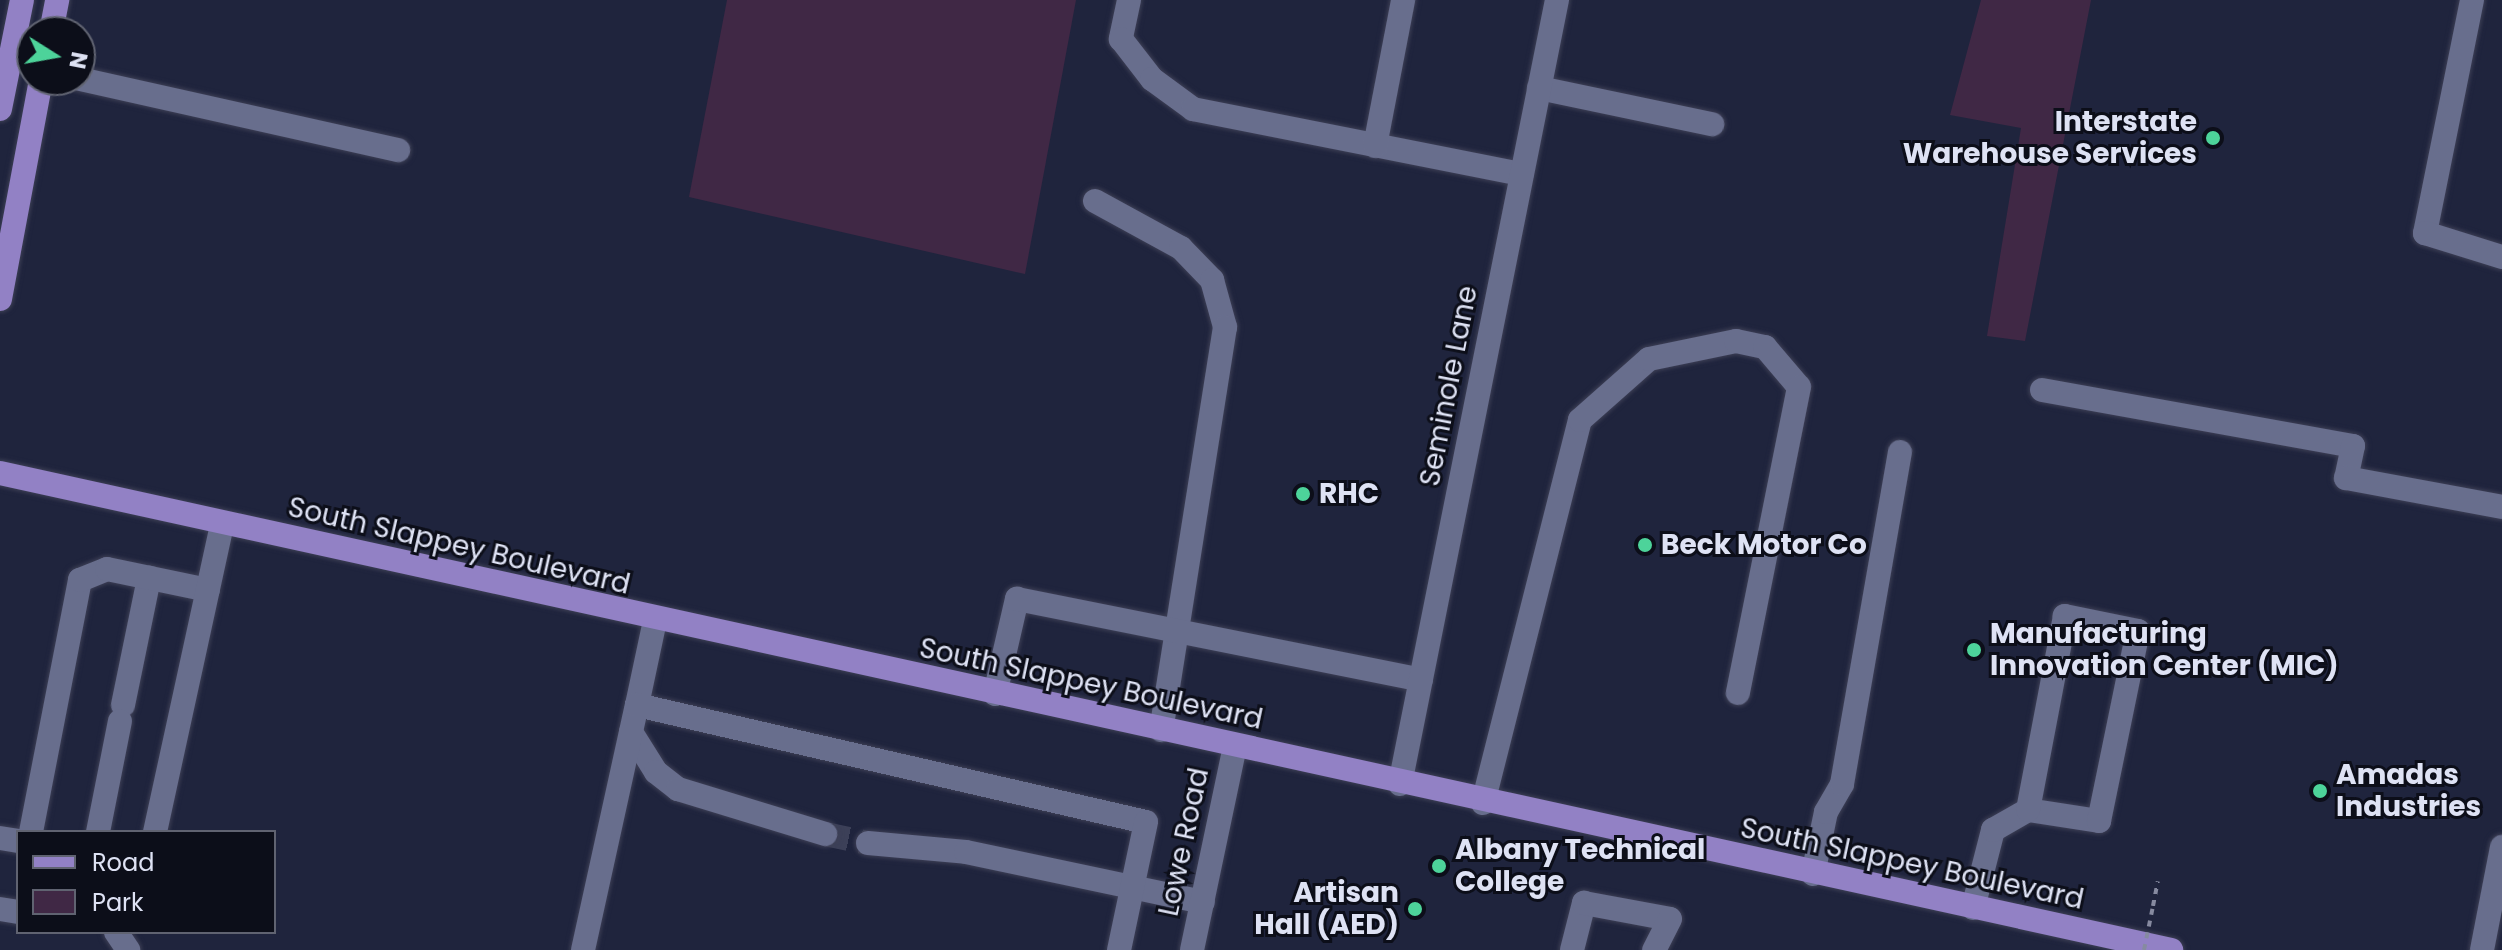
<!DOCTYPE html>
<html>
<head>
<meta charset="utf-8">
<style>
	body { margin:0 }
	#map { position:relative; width:2502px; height:950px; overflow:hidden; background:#1f243d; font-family:Poppins,sans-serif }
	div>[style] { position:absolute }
	.green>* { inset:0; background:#402845 }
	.minor-tunnel>* { height:24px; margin-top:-12px; transform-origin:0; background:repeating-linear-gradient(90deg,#3c4058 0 24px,transparent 0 36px) }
	.path>* { height:4px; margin-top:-2px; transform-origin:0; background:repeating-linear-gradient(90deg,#868aa0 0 6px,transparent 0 12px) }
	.roads { filter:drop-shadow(0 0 2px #3d3f55) drop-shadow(0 0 2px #3d3f55) }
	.minor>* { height:24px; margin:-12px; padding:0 12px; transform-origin:12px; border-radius:12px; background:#686e8d }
	.major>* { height:24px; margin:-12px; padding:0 12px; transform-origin:12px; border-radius:12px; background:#9281c5 }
	.path-bridge>* { height:4px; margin-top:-2px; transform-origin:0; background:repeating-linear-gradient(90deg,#868aa0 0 6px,transparent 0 12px) }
	.dots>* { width:22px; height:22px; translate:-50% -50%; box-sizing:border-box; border:4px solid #0c0e19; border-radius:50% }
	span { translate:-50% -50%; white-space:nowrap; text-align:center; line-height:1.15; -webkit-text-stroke:6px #0c0e19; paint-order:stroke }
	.poi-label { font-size:28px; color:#dee2f4; font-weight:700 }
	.right { translate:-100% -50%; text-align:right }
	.left { translate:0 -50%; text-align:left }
	.street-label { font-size:28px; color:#dee2f4 }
	.legend { position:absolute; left:16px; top:830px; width:260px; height:104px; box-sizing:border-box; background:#0c0e19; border:2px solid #606371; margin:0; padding:10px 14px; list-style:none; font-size:24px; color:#dee2f4 }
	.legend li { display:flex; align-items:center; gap:16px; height:40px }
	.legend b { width:40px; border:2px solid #606371 }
	.north { position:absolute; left:16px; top:16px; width:80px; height:80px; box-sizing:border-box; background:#0c0e19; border:2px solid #606371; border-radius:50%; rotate:101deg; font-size:22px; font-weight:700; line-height:32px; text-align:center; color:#dee2f4 }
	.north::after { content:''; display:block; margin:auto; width:28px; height:36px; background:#4dd39a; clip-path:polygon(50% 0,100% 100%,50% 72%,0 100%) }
</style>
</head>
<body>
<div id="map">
	<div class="green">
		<div style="clip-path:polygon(727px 0,1076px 0,1025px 274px,689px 197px)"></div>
		<div style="clip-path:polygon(1981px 0,2091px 0,2025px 341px,1987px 336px,2021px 128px,1950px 115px)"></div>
	</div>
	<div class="minor-tunnel">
		<div style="left:825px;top:834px;width:44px;rotate:11.8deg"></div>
	</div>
	<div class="path">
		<div style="left:2153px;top:906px;width:25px;rotate:-79deg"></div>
	</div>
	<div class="roads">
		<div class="minor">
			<div style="left:1129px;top:0;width:40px;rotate:102deg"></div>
			<div style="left:1121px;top:39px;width:51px;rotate:52.2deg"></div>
			<div style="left:1152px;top:79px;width:51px;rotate:36.2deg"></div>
			<div style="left:1193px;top:109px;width:335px;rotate:11.2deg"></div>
			<div style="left:2472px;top:0;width:238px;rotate:101.4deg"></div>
			<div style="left:2425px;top:233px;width:81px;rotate:17.3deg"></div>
			<div style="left:80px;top:79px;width:326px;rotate:12.6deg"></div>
			<div style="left:1539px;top:88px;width:177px;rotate:11.8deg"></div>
			<div style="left:1375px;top:146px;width:149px;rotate:-79.1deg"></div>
			<div style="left:1095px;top:201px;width:98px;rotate:28.7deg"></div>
			<div style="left:1181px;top:248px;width:45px;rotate:45.9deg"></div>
			<div style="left:1212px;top:280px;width:49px;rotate:74.5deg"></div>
			<div style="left:1225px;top:327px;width:408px;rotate:99deg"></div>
			<div style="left:2042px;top:390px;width:316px;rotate:10.2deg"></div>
			<div style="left:2353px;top:446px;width:33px;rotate:102deg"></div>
			<div style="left:2346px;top:478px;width:159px;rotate:10.5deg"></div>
			<div style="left:995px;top:694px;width:98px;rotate:-77deg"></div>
			<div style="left:1017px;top:599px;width:412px;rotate:11.3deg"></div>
			<div style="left:123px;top:705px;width:130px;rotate:-78.4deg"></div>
			<div style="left:637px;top:705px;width:87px;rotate:-78deg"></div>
			<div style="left:631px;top:732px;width:47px;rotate:58deg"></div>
			<div style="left:656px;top:772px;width:28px;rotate:38deg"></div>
			<div style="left:678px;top:789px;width:154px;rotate:17deg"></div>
			<div style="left:1400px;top:784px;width:800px;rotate:-78.68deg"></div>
			<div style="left:1483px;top:803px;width:395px;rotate:-75.8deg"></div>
			<div style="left:1580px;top:420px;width:92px;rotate:-41.5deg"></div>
			<div style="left:1649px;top:359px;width:89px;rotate:-11.7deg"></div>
			<div style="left:1736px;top:341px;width:30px;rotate:12deg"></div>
			<div style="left:1765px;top:347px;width:52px;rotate:49.6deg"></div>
			<div style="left:1799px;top:387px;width:312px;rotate:101.3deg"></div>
			<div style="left:31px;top:832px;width:257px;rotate:-79deg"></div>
			<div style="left:80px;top:580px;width:29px;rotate:-22deg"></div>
			<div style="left:107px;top:569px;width:103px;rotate:11.7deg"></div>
			<div style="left:98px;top:832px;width:113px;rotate:-78.8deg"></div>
			<div style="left:155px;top:832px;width:315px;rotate:-77.7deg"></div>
			<div style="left:0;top:838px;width:18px;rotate:9deg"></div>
			<div style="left:868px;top:843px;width:98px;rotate:5.2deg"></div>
			<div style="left:966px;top:852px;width:242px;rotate:11.9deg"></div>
			<div style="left:1813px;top:874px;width:63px;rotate:-78.2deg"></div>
			<div style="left:1826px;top:812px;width:32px;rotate:-60deg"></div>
			<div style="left:1842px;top:784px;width:337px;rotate:-80.1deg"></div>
			<div style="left:1973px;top:908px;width:81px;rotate:-75.6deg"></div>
			<div style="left:1993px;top:830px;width:40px;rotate:-29.7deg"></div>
			<div style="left:2028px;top:810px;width:72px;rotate:8.8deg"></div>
			<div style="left:2099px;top:821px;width:194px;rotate:-78.4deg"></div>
			<div style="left:2138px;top:631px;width:75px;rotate:-168.4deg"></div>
			<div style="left:2065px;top:616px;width:197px;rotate:100.8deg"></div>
			<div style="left:0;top:909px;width:18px;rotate:9deg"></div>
			<div style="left:116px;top:932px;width:22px;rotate:56deg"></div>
			<div style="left:583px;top:950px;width:251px;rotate:-77.6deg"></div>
			<div style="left:637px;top:705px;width:522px;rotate:12.95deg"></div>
			<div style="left:1146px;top:822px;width:131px;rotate:101.9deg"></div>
			<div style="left:1192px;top:950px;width:208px;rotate:-78.1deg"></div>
			<div style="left:1572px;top:950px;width:49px;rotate:-75.7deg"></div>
			<div style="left:1584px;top:903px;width:87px;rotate:10.5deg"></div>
			<div style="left:1670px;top:919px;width:35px;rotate:117deg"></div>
			<div style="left:2482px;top:950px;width:105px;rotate:-79deg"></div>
		</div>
		<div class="major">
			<div style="left:51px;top:32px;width:33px;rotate:-79deg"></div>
			<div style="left:0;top:109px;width:111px;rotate:-78.6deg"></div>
			<div style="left:0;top:299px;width:223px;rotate:-79.4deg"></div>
			<div style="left:0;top:473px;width:2223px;rotate:12.39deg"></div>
		</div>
	</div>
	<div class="path-bridge">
		<div style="left:2144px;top:950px;width:45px;rotate:-78.4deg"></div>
	</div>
	<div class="dots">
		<div style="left:2213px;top:138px;background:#4dd39a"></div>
		<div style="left:1303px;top:494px;background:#4dd39a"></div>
		<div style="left:1645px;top:545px;background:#4dd39a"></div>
		<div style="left:1974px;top:650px;background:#4dd39a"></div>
		<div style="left:2320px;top:791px;background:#4dd39a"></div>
		<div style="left:1439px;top:866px;background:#4dd39a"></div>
		<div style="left:1415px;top:909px;background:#4dd39a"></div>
	</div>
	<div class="poi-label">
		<span class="right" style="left:2197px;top:138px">Interstate<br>Warehouse Services</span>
		<span class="left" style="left:1319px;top:494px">RHC</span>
		<span class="left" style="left:1661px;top:545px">Beck Motor Co</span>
		<span class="left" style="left:1990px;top:650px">Manufacturing<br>Innovation Center (MIC)</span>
		<span class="left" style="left:2336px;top:791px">Amadas<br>Industries</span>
		<span class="left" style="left:1455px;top:866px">Albany Technical<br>College</span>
		<span class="right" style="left:1399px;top:909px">Artisan<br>Hall (AED)</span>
	</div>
	<div class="street-label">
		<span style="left:1449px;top:386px;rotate:-79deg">Seminole Lane</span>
		<span style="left:459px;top:546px;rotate:13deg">South Slappey Boulevard</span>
		<span style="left:1091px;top:684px;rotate:12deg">South Slappey Boulevard</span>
		<span style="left:1184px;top:842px;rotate:-78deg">Lowe Road</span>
		<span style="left:1912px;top:864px;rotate:12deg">South Slappey Boulevard</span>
	</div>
	<ul class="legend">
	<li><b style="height:10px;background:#9281c5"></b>Road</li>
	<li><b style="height:22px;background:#402845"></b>Park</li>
	</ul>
	<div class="north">N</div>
</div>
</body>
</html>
